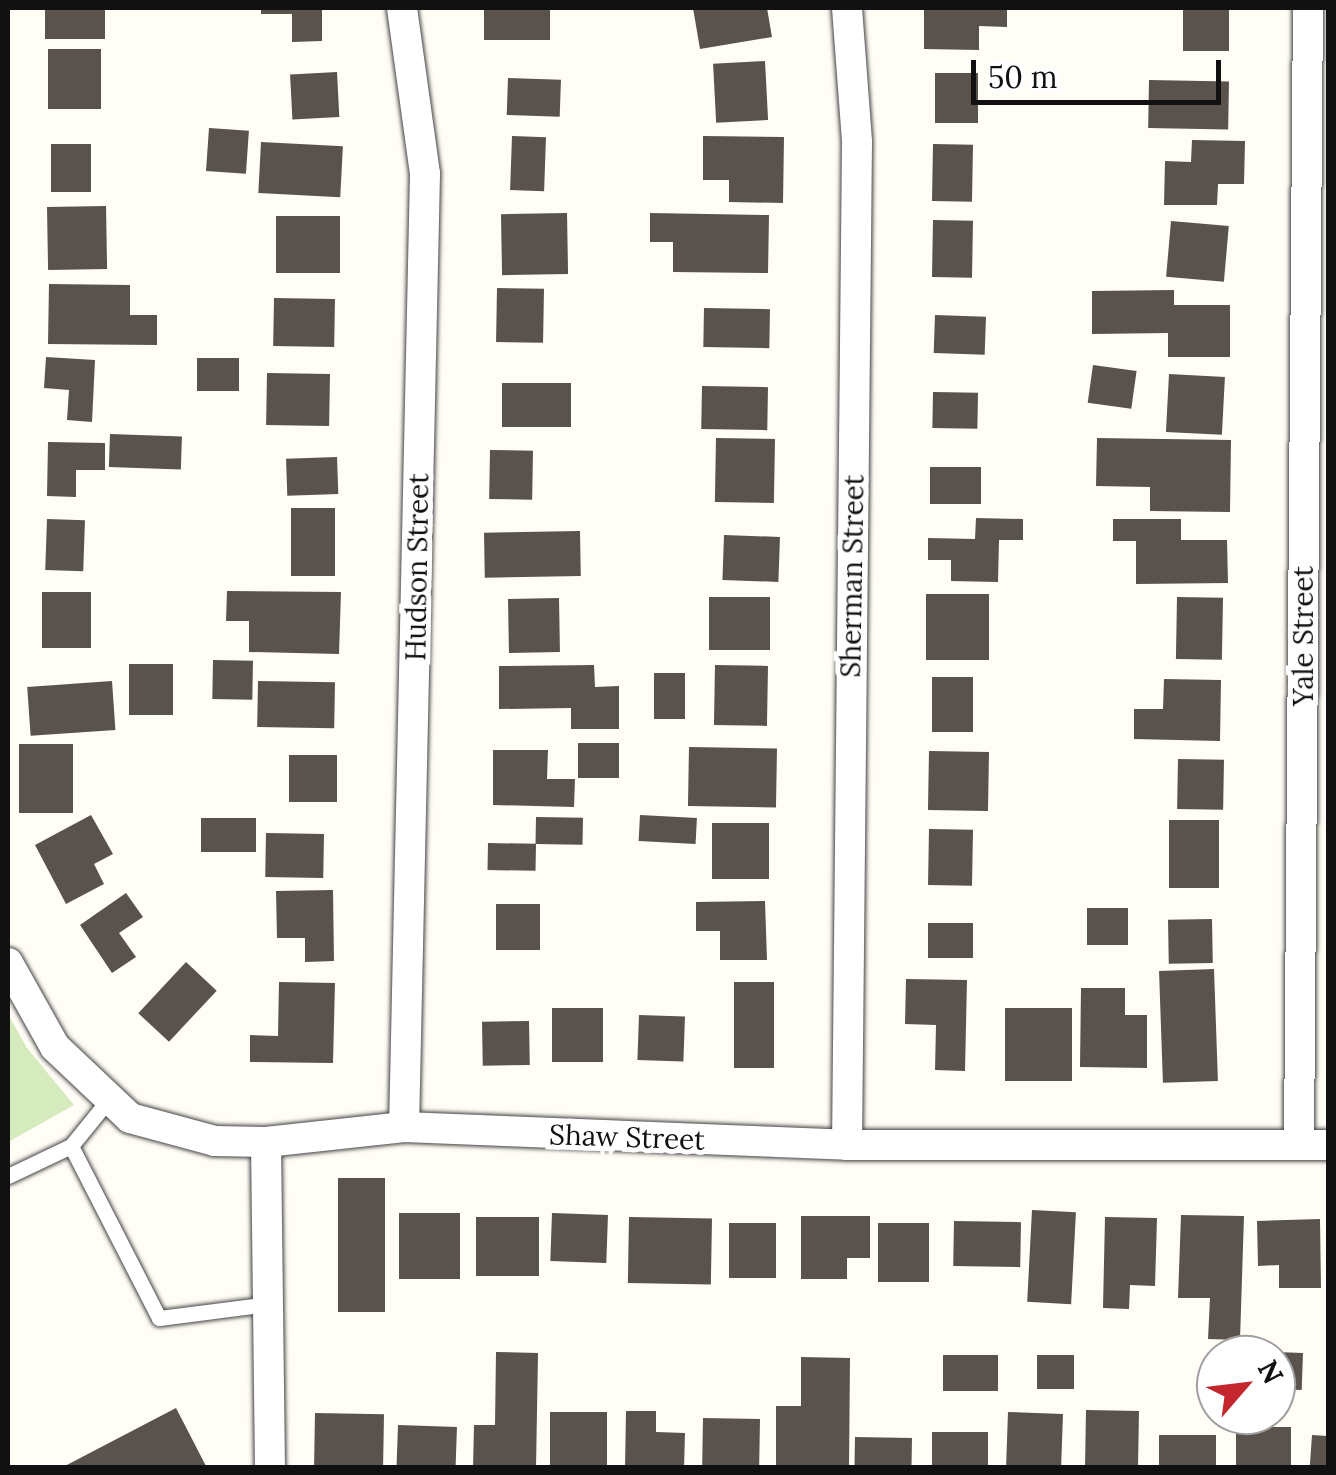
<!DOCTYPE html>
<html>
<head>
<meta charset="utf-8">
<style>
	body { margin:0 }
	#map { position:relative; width:1336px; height:1475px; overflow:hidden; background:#fffdf5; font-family:Lora,serif }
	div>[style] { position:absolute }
	.green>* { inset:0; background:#d5ebbd }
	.building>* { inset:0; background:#5a524d; transform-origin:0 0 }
	.roads { filter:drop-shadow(0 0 2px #444) drop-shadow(0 0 2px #444) }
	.service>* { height:15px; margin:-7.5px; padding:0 7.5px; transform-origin:7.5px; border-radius:7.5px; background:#fff }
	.minor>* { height:30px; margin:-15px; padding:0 15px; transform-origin:15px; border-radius:15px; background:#fff }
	span { translate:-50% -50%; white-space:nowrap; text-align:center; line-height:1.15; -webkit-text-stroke:10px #fff; paint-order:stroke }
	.street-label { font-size:28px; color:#111 }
	.frame { position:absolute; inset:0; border:10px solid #111; pointer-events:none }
	.north { position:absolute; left:1196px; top:1335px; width:100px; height:100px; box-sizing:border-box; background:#fff; border:2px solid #a0a0a0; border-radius:50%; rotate:62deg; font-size:28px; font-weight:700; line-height:40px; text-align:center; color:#111 }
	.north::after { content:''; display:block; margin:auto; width:35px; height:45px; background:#c4262e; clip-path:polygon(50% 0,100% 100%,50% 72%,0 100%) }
	.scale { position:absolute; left:971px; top:60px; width:250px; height:45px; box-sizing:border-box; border:5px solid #111; border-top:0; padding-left:12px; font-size:30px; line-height:35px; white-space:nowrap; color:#111; -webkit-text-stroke:8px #fff; paint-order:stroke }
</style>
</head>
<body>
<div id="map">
	<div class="green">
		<div style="clip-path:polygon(8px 1014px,27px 1048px,74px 1105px,8px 1142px)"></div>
	</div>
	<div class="building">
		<div style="left:45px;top:8px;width:60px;height:31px"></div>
		<div style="clip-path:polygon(261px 8px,322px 8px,322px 41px,292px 42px,292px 14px,261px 14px)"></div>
		<div style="left:484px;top:8px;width:66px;height:32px"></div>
		<div style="clip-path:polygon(693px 8px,767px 8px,772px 37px,700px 49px)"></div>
		<div style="clip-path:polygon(924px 8px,1007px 8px,1007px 27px,979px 26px,979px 50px,924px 49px)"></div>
		<div style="left:1183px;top:8px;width:46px;height:43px"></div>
		<div style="left:101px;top:49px;width:60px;height:53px;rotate:90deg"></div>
		<div style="left:765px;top:61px;width:59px;height:52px;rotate:87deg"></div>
		<div style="left:337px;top:72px;width:45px;height:47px;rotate:87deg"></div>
		<div style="left:978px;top:73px;width:50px;height:43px;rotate:90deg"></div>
		<div style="left:508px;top:78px;width:53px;height:37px;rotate:2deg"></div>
		<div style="left:1149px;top:80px;width:80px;height:48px;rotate:1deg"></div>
		<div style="left:209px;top:128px;width:40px;height:43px;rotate:4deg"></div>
		<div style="left:512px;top:136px;width:34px;height:54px;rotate:2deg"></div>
		<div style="clip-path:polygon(703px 136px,784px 137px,783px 203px,729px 202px,729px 180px,703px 180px)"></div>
		<div style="clip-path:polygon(1192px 140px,1245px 141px,1244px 184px,1218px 184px,1217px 205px,1164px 205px,1165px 161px,1191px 162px)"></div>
		<div style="left:261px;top:142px;width:82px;height:51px;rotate:3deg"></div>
		<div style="left:51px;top:144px;width:40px;height:48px"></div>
		<div style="left:933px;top:144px;width:40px;height:57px;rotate:1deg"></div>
		<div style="left:106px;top:206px;width:63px;height:59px;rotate:89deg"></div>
		<div style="left:567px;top:213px;width:61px;height:66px;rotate:89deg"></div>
		<div style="clip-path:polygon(650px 213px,769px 215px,768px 273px,673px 272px,673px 242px,650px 242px)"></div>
		<div style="left:276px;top:216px;width:64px;height:57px"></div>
		<div style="left:933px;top:220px;width:40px;height:57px;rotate:1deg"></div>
		<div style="left:1171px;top:221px;width:58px;height:56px;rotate:5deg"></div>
		<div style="clip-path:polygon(49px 284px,130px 285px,130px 315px,157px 315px,157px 345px,48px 344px)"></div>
		<div style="left:497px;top:288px;width:47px;height:54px;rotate:1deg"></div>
		<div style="clip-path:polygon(1174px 290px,1174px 305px,1230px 305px,1230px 357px,1168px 357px,1168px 333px,1092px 334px,1092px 291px)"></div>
		<div style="left:274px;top:298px;width:61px;height:48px;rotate:1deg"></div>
		<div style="left:704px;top:308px;width:66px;height:39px;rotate:1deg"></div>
		<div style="left:935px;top:315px;width:51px;height:38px;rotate:2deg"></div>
		<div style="clip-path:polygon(46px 357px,95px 360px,92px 422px,67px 420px,69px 390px,44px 388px)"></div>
		<div style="left:239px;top:358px;width:33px;height:42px;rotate:90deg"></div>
		<div style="left:1093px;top:365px;width:44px;height:38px;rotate:8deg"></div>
		<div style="left:267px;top:373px;width:63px;height:52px;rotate:1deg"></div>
		<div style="left:1169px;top:374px;width:56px;height:58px;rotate:3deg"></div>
		<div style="left:571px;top:383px;width:44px;height:69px;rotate:90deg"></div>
		<div style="left:702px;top:386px;width:66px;height:43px;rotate:1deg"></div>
		<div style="left:933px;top:392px;width:45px;height:36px;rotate:1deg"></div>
		<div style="left:110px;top:434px;width:72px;height:33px;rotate:2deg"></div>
		<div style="left:716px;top:438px;width:59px;height:64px;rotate:1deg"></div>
		<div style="clip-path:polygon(1097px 438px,1231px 440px,1230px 512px,1150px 511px,1150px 487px,1096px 486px)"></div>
		<div style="clip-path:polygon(48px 442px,105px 443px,105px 470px,76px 470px,76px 497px,47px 496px)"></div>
		<div style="left:490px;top:450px;width:43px;height:49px;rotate:1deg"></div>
		<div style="left:337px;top:457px;width:37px;height:51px;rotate:88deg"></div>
		<div style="left:930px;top:467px;width:51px;height:37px"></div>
		<div style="left:291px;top:508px;width:44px;height:68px"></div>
		<div style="clip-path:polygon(976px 518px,1023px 519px,1023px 540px,999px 540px,998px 582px,951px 581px,951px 560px,928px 560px,928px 538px,975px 539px)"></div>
		<div style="left:47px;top:519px;width:38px;height:51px;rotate:2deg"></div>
		<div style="clip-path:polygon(1113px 519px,1181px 519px,1181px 540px,1227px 540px,1228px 583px,1136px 584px,1136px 541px,1113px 541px)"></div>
		<div style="left:580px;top:531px;width:45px;height:96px;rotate:89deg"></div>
		<div style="left:724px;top:535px;width:56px;height:45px;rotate:2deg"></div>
		<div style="clip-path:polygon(227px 591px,341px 592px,339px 654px,249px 652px,249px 621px,226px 621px)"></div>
		<div style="left:42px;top:592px;width:49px;height:56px"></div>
		<div style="left:926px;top:594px;width:63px;height:66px"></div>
		<div style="left:770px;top:597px;width:53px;height:61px;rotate:90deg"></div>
		<div style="left:1177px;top:597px;width:46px;height:62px;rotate:1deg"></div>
		<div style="left:559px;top:598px;width:54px;height:51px;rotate:89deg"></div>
		<div style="left:213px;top:660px;width:40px;height:39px;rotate:1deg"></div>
		<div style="left:173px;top:664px;width:51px;height:44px;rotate:90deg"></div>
		<div style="clip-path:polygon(594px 665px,595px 687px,619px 686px,619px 729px,571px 729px,571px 708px,499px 709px,499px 666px)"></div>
		<div style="left:715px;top:665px;width:53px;height:60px;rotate:1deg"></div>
		<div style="left:654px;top:673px;width:31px;height:46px"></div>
		<div style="left:932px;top:677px;width:41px;height:55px"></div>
		<div style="clip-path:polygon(1164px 679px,1221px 680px,1220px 741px,1134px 739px,1134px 709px,1163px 709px)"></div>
		<div style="left:112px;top:681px;width:49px;height:85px;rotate:86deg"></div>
		<div style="left:258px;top:681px;width:77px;height:46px;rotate:1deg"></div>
		<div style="left:619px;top:743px;width:35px;height:41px;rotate:90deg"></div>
		<div style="left:19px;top:744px;width:54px;height:69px"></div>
		<div style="left:689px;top:747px;width:88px;height:59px;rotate:1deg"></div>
		<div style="clip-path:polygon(493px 750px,548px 750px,547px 779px,575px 779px,574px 807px,493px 805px)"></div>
		<div style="left:929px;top:751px;width:60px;height:59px;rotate:1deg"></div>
		<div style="left:289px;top:755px;width:48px;height:47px"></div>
		<div style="left:1178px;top:759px;width:46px;height:50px;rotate:1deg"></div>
		<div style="clip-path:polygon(91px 815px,113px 854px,94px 864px,104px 884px,66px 904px,35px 845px)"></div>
		<div style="left:640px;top:815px;width:57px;height:26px;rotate:3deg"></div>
		<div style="left:536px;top:817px;width:47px;height:27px;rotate:1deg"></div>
		<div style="left:201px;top:818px;width:55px;height:34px"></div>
		<div style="left:1169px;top:820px;width:50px;height:68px"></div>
		<div style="left:712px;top:823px;width:57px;height:56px"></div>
		<div style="left:929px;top:829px;width:44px;height:56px;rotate:1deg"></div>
		<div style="left:266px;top:833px;width:58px;height:44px;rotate:1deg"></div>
		<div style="left:488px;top:843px;width:48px;height:27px;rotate:1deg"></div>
		<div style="clip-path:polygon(333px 890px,334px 961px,305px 962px,305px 938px,277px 938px,276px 891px)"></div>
		<div style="clip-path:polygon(126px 893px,143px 917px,119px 933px,136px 957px,112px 973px,80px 925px)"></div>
		<div style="clip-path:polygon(765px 901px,767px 960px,720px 960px,720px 931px,696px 931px,696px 902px)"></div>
		<div style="left:496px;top:904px;width:44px;height:46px"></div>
		<div style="left:1128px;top:908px;width:37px;height:41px;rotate:90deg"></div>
		<div style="left:1212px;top:919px;width:44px;height:44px;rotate:89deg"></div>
		<div style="left:928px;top:923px;width:45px;height:35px"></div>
		<div style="left:186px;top:962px;width:42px;height:70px;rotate:43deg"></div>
		<div style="left:1214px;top:969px;width:112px;height:55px;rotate:88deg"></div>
		<div style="clip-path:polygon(906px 979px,967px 980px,965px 1071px,935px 1070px,936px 1025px,905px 1024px)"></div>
		<div style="clip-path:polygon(279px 982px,335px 983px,333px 1063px,250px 1062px,250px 1035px,278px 1036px)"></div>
		<div style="left:734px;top:982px;width:40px;height:86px"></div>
		<div style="clip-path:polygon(1081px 988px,1125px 988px,1125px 1015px,1147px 1015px,1147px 1068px,1080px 1067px)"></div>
		<div style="left:552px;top:1008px;width:51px;height:54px"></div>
		<div style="left:1005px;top:1008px;width:67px;height:73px"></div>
		<div style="left:639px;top:1015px;width:46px;height:45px;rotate:2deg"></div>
		<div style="left:529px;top:1021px;width:44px;height:47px;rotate:89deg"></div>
		<div style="left:338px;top:1178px;width:47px;height:134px"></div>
		<div style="left:1032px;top:1210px;width:44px;height:92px;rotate:3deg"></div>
		<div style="left:399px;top:1213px;width:61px;height:66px"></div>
		<div style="left:552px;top:1213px;width:56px;height:48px;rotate:2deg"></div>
		<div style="clip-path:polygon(1181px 1215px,1244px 1216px,1240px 1340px,1208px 1339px,1210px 1298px,1178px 1298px)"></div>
		<div style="clip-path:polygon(801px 1216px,870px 1216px,870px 1258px,847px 1258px,847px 1279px,801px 1279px)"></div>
		<div style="left:539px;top:1217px;width:59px;height:63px;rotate:90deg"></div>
		<div style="left:629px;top:1217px;width:83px;height:66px;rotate:1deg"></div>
		<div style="clip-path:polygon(1105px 1217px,1157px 1218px,1155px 1286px,1130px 1285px,1129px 1309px,1103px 1308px)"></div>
		<div style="clip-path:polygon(1320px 1219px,1321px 1288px,1279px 1288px,1279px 1265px,1258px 1266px,1257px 1221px)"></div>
		<div style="left:954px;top:1221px;width:67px;height:45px;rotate:1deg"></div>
		<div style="left:729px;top:1223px;width:47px;height:55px"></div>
		<div style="left:878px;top:1223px;width:51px;height:59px"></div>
		<div style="clip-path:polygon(496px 1352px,538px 1353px,536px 1468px,473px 1468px,474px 1425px,495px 1425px)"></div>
		<div style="left:1276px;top:1352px;width:27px;height:37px;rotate:2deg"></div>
		<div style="left:943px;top:1355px;width:55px;height:36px"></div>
		<div style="left:1037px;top:1355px;width:37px;height:34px"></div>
		<div style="clip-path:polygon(801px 1357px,850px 1358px,849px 1468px,776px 1468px,776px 1406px,801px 1406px)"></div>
		<div style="clip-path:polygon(176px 1408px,207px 1468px,61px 1468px)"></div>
		<div style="left:1086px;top:1410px;width:53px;height:58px;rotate:1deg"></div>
		<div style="clip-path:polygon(626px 1411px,656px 1411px,656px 1432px,685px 1433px,684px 1468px,625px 1468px)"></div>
		<div style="left:550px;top:1412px;width:57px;height:56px"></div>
		<div style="left:1008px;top:1412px;width:55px;height:56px;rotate:2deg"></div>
		<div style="left:315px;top:1413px;width:69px;height:55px;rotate:1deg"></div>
		<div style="clip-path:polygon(1236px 1415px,1264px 1415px,1264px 1427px,1291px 1427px,1291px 1468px,1236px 1468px)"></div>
		<div style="left:703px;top:1418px;width:57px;height:50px;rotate:1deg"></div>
		<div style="left:398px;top:1425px;width:59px;height:43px;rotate:2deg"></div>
		<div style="left:932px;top:1432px;width:56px;height:36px"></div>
		<div style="left:1159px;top:1435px;width:57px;height:33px"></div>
		<div style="left:1312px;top:1435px;width:16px;height:33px;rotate:4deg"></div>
		<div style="left:855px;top:1437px;width:57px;height:31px;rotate:1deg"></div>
	</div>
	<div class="roads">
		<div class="service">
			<div style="left:109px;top:1099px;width:60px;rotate:129deg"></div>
			<div style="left:71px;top:1146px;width:193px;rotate:62.9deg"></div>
			<div style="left:159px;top:1318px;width:110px;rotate:-7.3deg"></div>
			<div style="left:8px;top:1176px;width:70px;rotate:-25.5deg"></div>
		</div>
		<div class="minor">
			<div style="left:402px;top:8px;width:168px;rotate:82.1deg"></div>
			<div style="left:425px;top:174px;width:953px;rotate:91.26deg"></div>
			<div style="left:847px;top:8px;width:134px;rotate:85.7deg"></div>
			<div style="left:857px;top:142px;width:1003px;rotate:90.57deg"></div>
			<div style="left:8px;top:963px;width:96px;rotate:60.8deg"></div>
			<div style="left:55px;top:1047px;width:103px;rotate:43.4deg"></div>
			<div style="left:130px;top:1118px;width:88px;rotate:15.1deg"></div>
			<div style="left:215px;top:1141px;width:51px;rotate:1.1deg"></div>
			<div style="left:266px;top:1142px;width:139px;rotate:-6.2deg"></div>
			<div style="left:404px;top:1127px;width:443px;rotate:2.3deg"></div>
			<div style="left:847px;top:1145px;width:481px"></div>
			<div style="left:266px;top:1142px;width:326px;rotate:89.3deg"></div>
			<div style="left:1299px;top:1145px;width:1137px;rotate:-89.55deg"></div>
		</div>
	</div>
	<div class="street-label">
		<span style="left:417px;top:567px;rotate:-89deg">Hudson Street</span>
		<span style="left:852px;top:576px;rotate:-89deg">Sherman Street</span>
		<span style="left:1303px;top:636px;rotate:-90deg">Yale Street</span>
		<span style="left:627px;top:1137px;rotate:2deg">Shaw Street</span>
	</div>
	<div class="frame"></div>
	<div class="north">N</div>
	<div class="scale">50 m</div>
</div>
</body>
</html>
